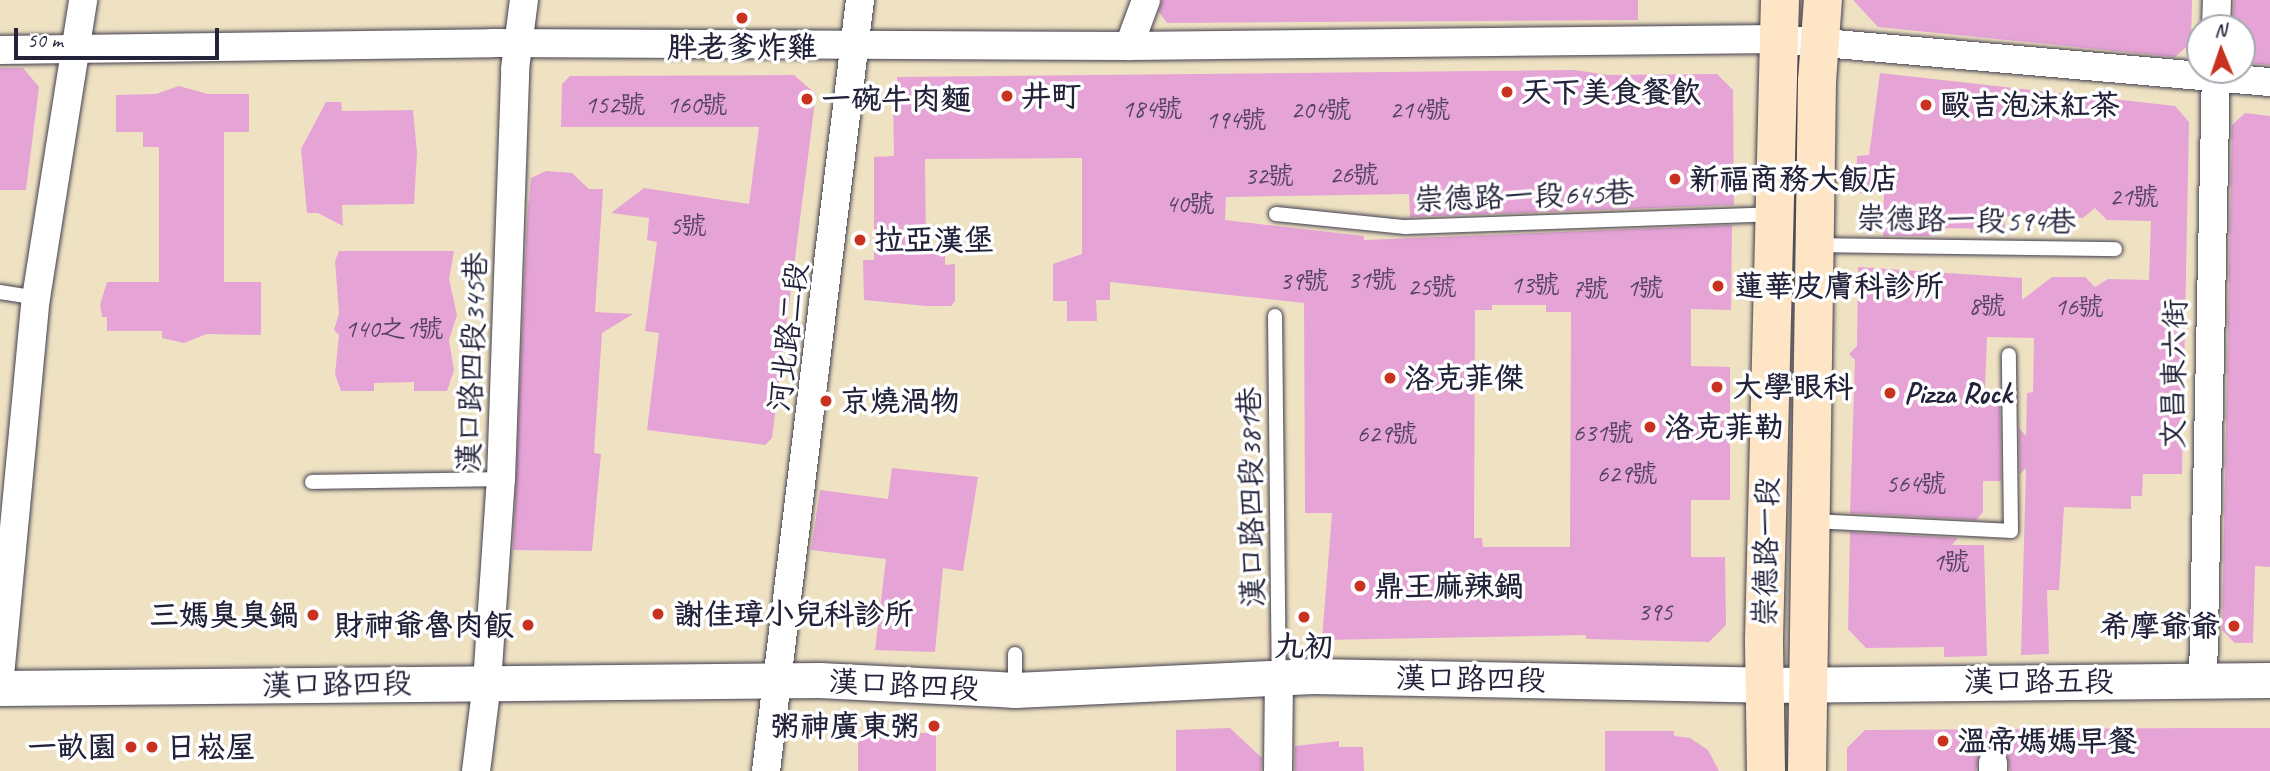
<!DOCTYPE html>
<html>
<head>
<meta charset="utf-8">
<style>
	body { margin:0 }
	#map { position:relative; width:2270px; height:771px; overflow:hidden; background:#efe2c3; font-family:Caveat,"LXGW WenKai TC",sans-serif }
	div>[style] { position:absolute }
	.building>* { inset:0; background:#e6a4d6; transform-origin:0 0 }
	.roads { filter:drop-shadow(0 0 2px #413f4f) drop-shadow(0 0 2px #413f4f) }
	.service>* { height:14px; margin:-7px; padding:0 7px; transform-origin:7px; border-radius:7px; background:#fff }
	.minor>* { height:28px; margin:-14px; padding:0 14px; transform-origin:14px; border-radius:14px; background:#fff }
	.tertiary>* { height:35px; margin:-17.5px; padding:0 17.5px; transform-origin:17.5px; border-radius:17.5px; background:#fff }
	.secondary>* { height:38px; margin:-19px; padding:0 19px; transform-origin:19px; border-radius:19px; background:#fee5c5 }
	.dots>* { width:19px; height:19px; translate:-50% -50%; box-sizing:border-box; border:4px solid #fff; border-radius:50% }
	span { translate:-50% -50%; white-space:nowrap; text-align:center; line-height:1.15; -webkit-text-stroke:7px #fff; paint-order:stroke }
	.number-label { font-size:26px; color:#534262 }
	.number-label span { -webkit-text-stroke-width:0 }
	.poi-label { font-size:30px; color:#22223b; font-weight:700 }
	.left { translate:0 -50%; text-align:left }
	.right { translate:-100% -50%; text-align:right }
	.street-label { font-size:30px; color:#22223b }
	.north { position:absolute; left:2186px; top:14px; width:70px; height:70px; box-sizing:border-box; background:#fff; border:2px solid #a7a7b1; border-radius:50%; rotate:358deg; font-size:19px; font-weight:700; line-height:28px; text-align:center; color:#22223b }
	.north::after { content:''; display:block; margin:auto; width:24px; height:32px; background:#c8321e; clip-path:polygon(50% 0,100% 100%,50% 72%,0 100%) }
	.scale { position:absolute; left:14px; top:28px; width:205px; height:32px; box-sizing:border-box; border:4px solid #22223b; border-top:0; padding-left:9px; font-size:21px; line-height:24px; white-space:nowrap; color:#22223b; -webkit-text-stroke:5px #fff; paint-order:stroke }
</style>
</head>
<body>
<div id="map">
	<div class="building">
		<div style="clip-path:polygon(1162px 0,1638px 0,1638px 20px,1167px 23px,1159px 12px)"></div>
		<div style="clip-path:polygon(1853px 0,2192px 0,2191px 43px,2175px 57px,1878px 27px)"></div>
		<div style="clip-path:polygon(2234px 0,2270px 0,2270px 65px,2247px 63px,2242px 58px,2242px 28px,2233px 28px)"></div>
		<div style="clip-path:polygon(0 68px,23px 68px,39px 87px,26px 190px,0 190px)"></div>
		<div style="clip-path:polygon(evenodd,1575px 70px,1608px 75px,1717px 74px,1733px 90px,1734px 205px,1410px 217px,1409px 194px,1226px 197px,1225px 220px,1364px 236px,1364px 240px,1732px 225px,1731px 310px,1691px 309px,1691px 366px,1730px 367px,1730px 500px,1691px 500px,1691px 557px,1725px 557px,1726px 625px,1709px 642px,1586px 639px,1586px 635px,1322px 640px,1332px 513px,1305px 513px,1304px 303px,1110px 282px,1110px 300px,1096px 300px,1097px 321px,1067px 321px,1067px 301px,1053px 301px,1053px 264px,1082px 254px,1082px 158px,925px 159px,926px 246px,945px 246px,945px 265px,955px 264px,955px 301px,951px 306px,926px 306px,864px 300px,863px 260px,874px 260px,874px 157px,894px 156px,893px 91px,897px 91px,897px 77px,1575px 70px,1492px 305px,1546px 305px,1546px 312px,1571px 312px,1570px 547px,1483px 547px,1482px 538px,1474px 538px,1475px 310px,1492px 310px,1492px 305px)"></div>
		<div style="clip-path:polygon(1880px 73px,2175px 106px,2189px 122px,2182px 474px,2143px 474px,2142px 496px,2131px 496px,2131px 509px,2064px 507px,2059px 590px,2047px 590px,2049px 654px,2021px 655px,2026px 468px,2020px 474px,2019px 428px,2026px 436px,2027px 393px,2033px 392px,2034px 338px,1987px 337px,1985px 388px,2000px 405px,2001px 481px,1983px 481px,1983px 512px,1976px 520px,1850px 513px,1855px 360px,1849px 354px,1857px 346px,1858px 267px,2022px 278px,2022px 300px,2052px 277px,2085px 277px,2095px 287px,2108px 279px,2149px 280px,2151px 221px,2107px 220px,2095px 208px,2083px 218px,2005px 216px,2005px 229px,1936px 228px,1936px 236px,1883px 236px,1884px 194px,1856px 193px,1857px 156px,1869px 155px)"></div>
		<div style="clip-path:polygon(794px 75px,816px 94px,772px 438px,765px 445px,647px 430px,659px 333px,645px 331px,657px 242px,647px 240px,649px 218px,611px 213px,644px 188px,749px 204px,759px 127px,561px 127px,562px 84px,570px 76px)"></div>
		<div style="clip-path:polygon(179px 86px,208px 94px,249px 94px,249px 132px,224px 132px,224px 282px,261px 282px,261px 335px,207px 334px,184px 343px,162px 338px,162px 331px,107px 331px,107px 317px,102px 317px,100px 305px,107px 282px,159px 282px,159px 147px,143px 147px,143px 132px,116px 132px,116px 95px,156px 94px)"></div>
		<div style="clip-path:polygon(326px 102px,341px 102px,342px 111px,413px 110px,417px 153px,414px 204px,342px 205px,343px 226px,318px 213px,307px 213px,301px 149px)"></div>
		<div style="clip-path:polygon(2245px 113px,2270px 116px,2270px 567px,2255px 566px,2253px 643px,2235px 643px,2222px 630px,2232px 125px)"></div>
		<div style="clip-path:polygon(546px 171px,572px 173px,589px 189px,603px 189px,595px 312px,633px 314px,602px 333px,594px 453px,601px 454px,592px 551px,513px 550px,527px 219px,531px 178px)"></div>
		<div style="clip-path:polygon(339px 251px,454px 251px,449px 279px,457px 315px,449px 340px,454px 370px,447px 391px,414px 391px,414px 382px,374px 383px,374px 391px,341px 391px,335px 374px,339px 335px,334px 330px,339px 314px,335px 261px)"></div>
		<div style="clip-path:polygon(892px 468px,978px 477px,963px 571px,943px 568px,935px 652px,875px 650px,886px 559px,811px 550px,820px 490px,888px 499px)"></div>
		<div style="clip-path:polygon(1850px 532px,1958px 538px,1952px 545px,1984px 545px,1987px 656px,1944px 657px,1944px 647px,1866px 648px,1848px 629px)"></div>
		<div style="clip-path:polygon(1230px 728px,1262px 758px,1261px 771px,1176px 771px,1176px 730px)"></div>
		<div style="clip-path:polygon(2191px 728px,2270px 728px,2270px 771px,2010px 771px,2007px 754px,1994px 746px,1979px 754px,1976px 771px,1847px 771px,1847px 748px,1865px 730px)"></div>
		<div style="clip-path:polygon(1605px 731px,1674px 731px,1674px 736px,1690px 738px,1708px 750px,1719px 771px,1605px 771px)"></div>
		<div style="left:858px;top:733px;width:78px;height:38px"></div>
		<div style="clip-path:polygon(1339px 741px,1339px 747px,1363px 747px,1364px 771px,1295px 771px,1295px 746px)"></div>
	</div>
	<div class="roads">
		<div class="service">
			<div style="left:1276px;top:214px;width:130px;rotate:5.8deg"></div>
			<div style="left:1405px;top:227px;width:368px;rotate:-2deg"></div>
			<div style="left:1817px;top:245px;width:298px;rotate:0.8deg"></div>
			<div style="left:0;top:292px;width:36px;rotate:9deg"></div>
			<div style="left:1275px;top:316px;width:361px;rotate:89.4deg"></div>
			<div style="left:312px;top:482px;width:189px;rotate:-0.9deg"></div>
			<div style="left:1814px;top:521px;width:197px;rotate:2.9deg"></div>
			<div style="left:2011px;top:531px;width:176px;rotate:-90.7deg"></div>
			<div style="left:1015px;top:654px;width:36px;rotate:90deg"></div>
		</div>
		<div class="minor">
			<div style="left:2216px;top:28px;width:28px;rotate:-88deg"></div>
			<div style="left:1129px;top:46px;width:49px;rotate:-69.7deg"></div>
			<div style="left:0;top:50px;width:492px;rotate:-0.8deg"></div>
			<div style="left:492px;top:43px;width:637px;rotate:0.27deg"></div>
			<div style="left:1129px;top:46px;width:649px;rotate:-0.62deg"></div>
			<div style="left:1778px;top:39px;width:494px;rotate:5deg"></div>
			<div style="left:0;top:676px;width:380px;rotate:-84.6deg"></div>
			<div style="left:36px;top:298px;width:302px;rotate:-81deg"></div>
			<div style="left:2203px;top:680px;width:610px;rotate:-88.78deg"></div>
			<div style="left:476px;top:771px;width:89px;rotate:-82.9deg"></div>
			<div style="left:487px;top:683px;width:204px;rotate:-86.1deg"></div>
			<div style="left:501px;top:479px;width:410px;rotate:-88deg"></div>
			<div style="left:515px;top:69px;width:70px;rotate:-82.6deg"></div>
			<div style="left:766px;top:771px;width:777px;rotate:-83.05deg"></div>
			<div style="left:1278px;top:771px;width:94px;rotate:-89.4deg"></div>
			<div style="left:1993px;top:771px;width:8px;rotate:-90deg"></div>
		</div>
		<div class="tertiary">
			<div style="left:0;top:688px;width:819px;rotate:-0.56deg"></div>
			<div style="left:819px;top:680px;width:196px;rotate:2.9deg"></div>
			<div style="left:1015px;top:690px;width:298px;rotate:-2.7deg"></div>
			<div style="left:1313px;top:676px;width:453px;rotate:1.1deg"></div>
			<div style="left:1766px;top:685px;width:504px;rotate:-0.57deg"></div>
		</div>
		<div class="secondary">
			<div style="left:1766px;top:771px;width:132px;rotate:-90.9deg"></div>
			<div style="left:1764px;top:639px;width:639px;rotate:-88.57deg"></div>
			<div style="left:1807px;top:771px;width:690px;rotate:-89.17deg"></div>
			<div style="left:1817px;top:81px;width:81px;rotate:-85.8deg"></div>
		</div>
	</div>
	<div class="dots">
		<div style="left:742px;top:18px;background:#c8321e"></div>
		<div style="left:1507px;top:92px;background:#c8321e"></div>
		<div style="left:1007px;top:96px;background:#c8321e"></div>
		<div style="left:807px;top:99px;background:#c8321e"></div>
		<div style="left:1926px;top:105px;background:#c8321e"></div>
		<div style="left:1675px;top:179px;background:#c8321e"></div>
		<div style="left:860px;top:240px;background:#c8321e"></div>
		<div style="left:1718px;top:286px;background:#c8321e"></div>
		<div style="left:1390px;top:378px;background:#c8321e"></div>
		<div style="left:1717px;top:387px;background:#c8321e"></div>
		<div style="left:1890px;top:393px;background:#c8321e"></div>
		<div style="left:826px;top:401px;background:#c8321e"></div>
		<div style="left:1650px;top:427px;background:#c8321e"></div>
		<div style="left:1360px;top:586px;background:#c8321e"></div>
		<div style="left:658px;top:614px;background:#c8321e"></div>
		<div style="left:313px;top:615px;background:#c8321e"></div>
		<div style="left:1304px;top:617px;background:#c8321e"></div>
		<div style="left:528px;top:625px;background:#c8321e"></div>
		<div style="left:2234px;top:626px;background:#c8321e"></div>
		<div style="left:934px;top:726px;background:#c8321e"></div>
		<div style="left:1943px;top:741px;background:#c8321e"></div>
		<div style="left:131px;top:747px;background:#c8321e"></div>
		<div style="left:152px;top:747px;background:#c8321e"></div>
	</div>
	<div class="number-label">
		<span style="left:615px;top:105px">152號</span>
		<span style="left:697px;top:105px">160號</span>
		<span style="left:1152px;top:109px">184號</span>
		<span style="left:1321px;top:110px">204號</span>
		<span style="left:1420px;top:110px">214號</span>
		<span style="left:1236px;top:120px">194號</span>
		<span style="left:1354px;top:175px">26號</span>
		<span style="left:1269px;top:176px">32號</span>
		<span style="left:2134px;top:197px">21號</span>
		<span style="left:1190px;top:204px">40號</span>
		<span style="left:688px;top:226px">5號</span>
		<span style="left:1372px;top:280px">31號</span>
		<span style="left:1304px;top:281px">39號</span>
		<span style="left:1535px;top:285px">13號</span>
		<span style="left:1432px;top:287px">25號</span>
		<span style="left:1645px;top:288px">1號</span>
		<span style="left:1590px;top:289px">7號</span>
		<span style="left:1987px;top:306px">8號</span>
		<span style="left:2079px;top:307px">16號</span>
		<span style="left:394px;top:329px">140之1號</span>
		<span style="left:1603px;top:433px">631號</span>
		<span style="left:1387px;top:434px">629號</span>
		<span style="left:1627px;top:474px">629號</span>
		<span style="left:1916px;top:484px">564號</span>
		<span style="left:1951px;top:562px">1號</span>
		<span style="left:1655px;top:612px">395</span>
	</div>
	<div class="poi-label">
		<span style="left:742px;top:47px">胖老爹炸雞</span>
		<span class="left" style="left:1521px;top:92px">天下美食餐飲</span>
		<span class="left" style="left:1021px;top:96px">井町</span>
		<span class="left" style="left:821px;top:99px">一碗牛肉麵</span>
		<span class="left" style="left:1940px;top:105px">毆吉泡沫紅茶</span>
		<span class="left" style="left:1689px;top:179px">新福商務大飯店</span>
		<span class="left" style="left:874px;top:240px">拉亞漢堡</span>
		<span class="left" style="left:1734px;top:286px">蓮華皮膚科診所</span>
		<span class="left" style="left:1404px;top:378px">洛克菲傑</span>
		<span class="left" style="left:1733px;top:387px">大學眼科</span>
		<span class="left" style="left:1904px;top:393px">Pizza Rock</span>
		<span class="left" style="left:840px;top:401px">京燒渦物</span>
		<span class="left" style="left:1664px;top:427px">洛克菲勒</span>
		<span class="left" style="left:1374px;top:586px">鼎王麻辣鍋</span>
		<span class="left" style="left:674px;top:614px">謝佳璋小兒科診所</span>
		<span class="right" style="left:299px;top:615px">三媽臭臭鍋</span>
		<span class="right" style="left:514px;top:625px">財神爺魯肉飯</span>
		<span class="right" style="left:2220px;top:626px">希摩爺爺</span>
		<span style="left:1304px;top:646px">九初</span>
		<span class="right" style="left:920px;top:726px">粥神廣東粥</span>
		<span class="left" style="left:1957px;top:741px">溫帝媽媽早餐</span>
		<span class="right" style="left:117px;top:747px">一畝園</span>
		<span class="left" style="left:166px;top:747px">日崧屋</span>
	</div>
	<div class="street-label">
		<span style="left:1524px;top:196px;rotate:-2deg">崇德路一段645巷</span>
		<span style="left:1966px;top:220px;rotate:1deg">崇德路一段594巷</span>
		<span style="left:788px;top:337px;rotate:-83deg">河北路二段</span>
		<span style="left:472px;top:362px;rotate:-88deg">漢口路四段345巷</span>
		<span style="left:2174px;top:374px;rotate:-89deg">文昌東六街</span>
		<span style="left:1251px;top:497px;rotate:-91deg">漢口路四段381巷</span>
		<span style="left:1766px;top:552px;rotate:-89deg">崇德路一段</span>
		<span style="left:1471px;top:679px;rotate:1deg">漢口路四段</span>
		<span style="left:2039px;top:681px">漢口路五段</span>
		<span style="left:337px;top:684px;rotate:-1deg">漢口路四段</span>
		<span style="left:904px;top:685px;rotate:3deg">漢口路四段</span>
	</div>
	<div class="north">N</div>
	<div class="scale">50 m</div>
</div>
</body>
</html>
